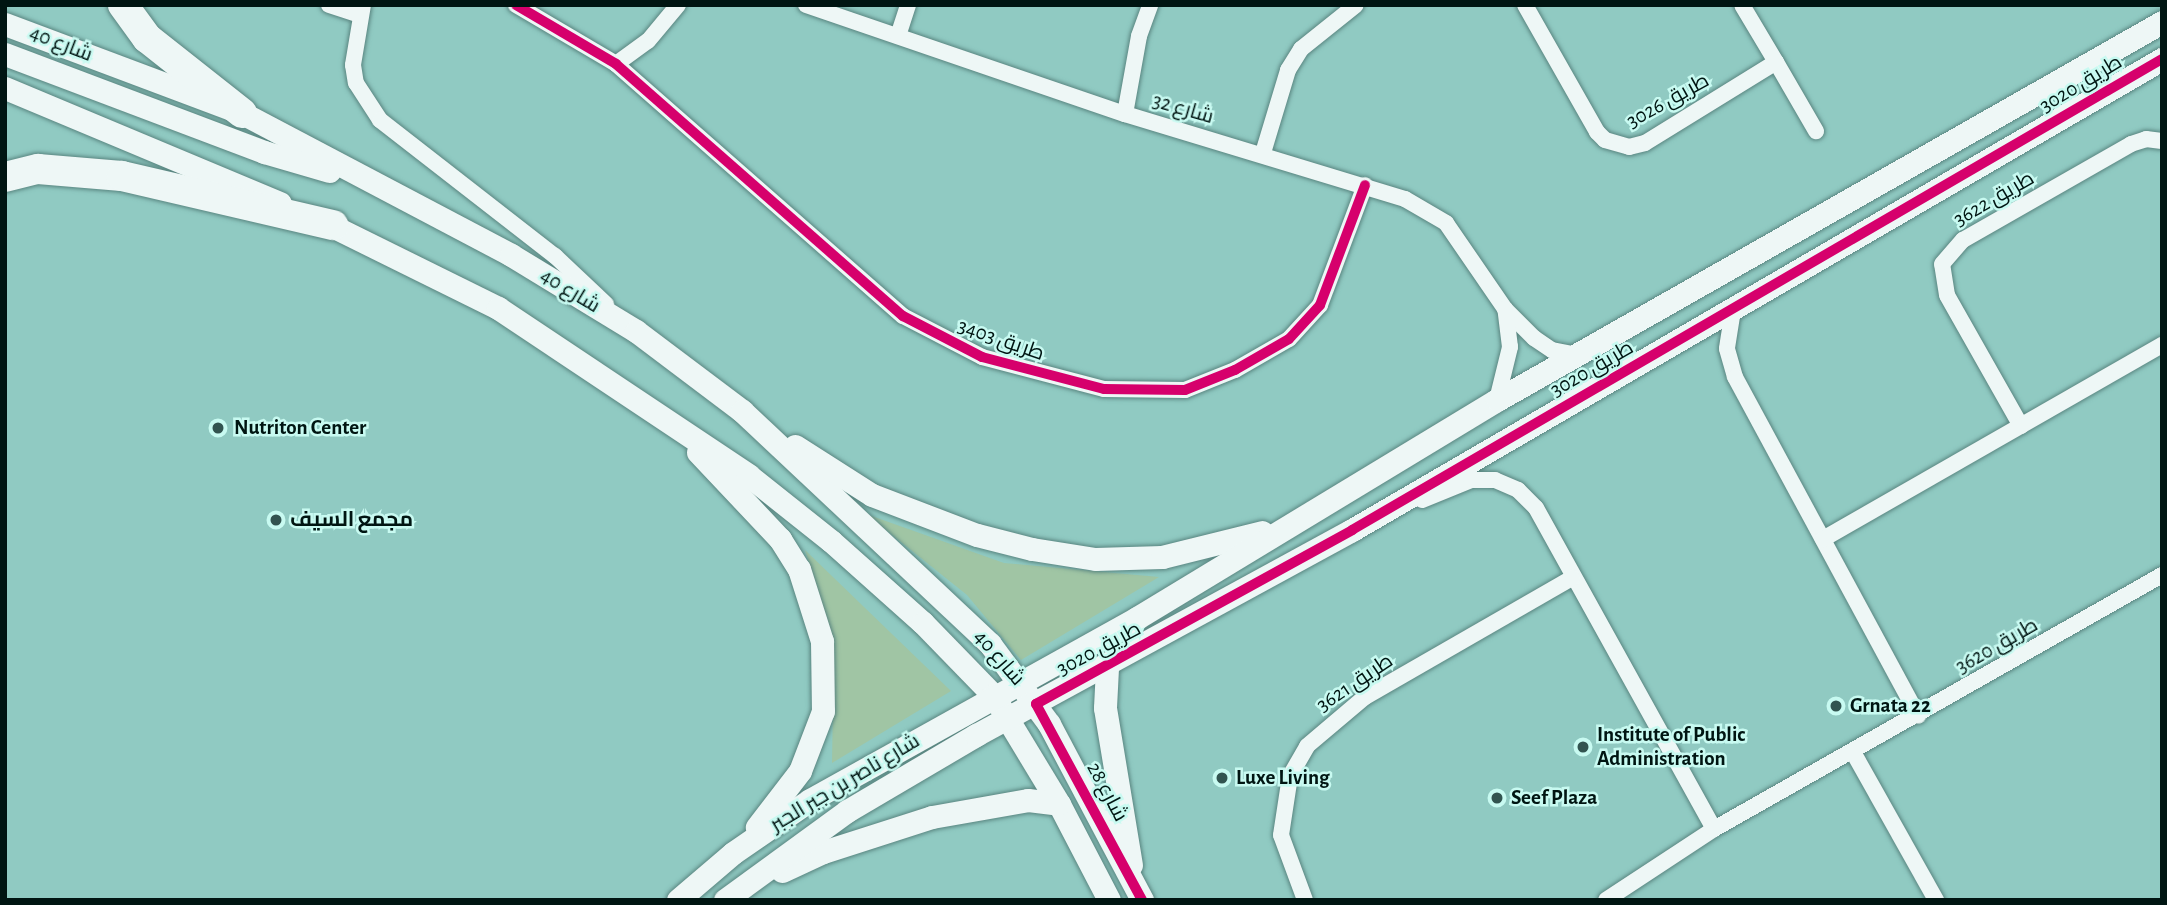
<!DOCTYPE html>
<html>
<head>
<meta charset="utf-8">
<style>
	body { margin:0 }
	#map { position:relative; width:2167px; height:905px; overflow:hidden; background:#90cac2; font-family:"Alegreya Sans",Cairo,sans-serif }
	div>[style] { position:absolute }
	.green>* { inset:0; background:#a0c5a4 }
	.roads { filter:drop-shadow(0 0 2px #598580) drop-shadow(0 0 2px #598580) }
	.street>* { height:16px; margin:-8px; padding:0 8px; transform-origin:8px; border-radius:8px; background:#eef7f6 }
	.secondary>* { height:23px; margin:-11.5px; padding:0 11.5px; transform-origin:11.5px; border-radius:11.5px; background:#eef7f6 }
	.highway>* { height:30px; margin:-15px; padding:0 15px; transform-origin:15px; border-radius:15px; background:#eef7f6 }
	.cycleway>* { height:10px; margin:-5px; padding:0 5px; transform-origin:5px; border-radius:5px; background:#d6006c }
	.dots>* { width:19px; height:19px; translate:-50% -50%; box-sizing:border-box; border:4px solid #c8faf1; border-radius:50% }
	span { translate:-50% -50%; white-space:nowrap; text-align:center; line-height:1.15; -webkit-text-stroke:5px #c8faf1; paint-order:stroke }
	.street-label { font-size:21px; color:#001512 }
	.poi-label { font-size:21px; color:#001512; font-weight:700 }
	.left { translate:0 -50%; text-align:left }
	.frame { position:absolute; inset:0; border:7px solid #001512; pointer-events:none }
</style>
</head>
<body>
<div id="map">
	<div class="green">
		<div style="clip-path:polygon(866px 514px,1004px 563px,1159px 577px,1021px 660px,967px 595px)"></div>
		<div style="clip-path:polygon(805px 550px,951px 691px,832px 763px,834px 643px)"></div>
	</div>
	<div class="roads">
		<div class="street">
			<div style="left:329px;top:5px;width:33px;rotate:18deg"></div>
			<div style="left:363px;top:5px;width:61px;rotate:99.5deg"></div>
			<div style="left:353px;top:65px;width:18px;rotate:81deg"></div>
			<div style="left:356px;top:83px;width:44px;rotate:57deg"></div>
			<div style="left:380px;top:120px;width:222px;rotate:37.9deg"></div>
			<div style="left:555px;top:256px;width:70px;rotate:43.3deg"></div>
			<div style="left:516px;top:5px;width:116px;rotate:30.5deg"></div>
			<div style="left:616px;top:64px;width:382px;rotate:41.3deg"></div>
			<div style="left:903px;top:316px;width:89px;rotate:27.4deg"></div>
			<div style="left:982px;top:357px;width:126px;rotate:14.7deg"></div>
			<div style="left:1104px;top:389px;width:81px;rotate:0.7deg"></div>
			<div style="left:1185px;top:390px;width:54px;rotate:-21.8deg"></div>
			<div style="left:1235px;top:370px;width:62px;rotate:-29.9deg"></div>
			<div style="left:1289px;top:339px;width:46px;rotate:-47.6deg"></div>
			<div style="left:1320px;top:305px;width:128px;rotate:-69.4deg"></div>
			<div style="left:806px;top:5px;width:337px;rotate:18.9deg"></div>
			<div style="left:1125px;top:114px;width:293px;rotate:16.9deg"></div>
			<div style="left:1405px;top:199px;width:48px;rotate:30.3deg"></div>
			<div style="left:1446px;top:223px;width:104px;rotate:55.5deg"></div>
			<div style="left:1505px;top:309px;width:41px;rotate:45deg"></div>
			<div style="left:1534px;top:338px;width:22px;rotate:34deg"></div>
			<div style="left:1552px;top:350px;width:25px;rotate:11deg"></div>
			<div style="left:1525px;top:5px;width:146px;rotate:60.4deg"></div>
			<div style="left:1597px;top:132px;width:11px;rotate:45deg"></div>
			<div style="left:1605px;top:140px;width:25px;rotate:16deg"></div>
			<div style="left:1629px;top:147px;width:16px;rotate:-14deg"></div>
			<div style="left:1645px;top:143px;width:154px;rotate:-31.7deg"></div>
			<div style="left:1776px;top:62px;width:66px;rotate:-120.8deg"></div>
			<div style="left:898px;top:36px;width:33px;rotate:-72deg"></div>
			<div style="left:1776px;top:62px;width:80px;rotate:59.9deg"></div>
			<div style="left:616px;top:64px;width:39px;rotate:-36deg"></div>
			<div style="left:648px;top:41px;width:47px;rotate:-50.2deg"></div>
			<div style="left:1125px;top:114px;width:79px;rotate:-79.8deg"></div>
			<div style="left:1139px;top:36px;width:33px;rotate:-70deg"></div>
			<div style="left:1263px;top:153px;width:87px;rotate:-73.2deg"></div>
			<div style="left:1288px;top:70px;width:25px;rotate:-58deg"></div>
			<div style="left:1301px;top:49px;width:70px;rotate:-38.7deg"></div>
			<div style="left:1733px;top:310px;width:39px;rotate:99deg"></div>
			<div style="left:1727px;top:349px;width:29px;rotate:74deg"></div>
			<div style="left:1735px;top:377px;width:385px;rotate:61.6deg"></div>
			<div style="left:1497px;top:400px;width:55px;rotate:-76.2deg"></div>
			<div style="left:1510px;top:347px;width:38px;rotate:-97deg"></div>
			<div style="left:2021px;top:426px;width:150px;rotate:-119.5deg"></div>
			<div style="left:1947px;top:295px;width:31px;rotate:-99deg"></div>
			<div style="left:1942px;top:264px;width:32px;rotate:-49deg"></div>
			<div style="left:1963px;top:240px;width:193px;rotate:-29.7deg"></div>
			<div style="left:2131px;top:144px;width:16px;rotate:-18deg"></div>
			<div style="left:2146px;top:139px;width:16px;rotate:7deg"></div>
			<div style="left:1422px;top:500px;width:53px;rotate:-22.2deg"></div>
			<div style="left:1471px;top:480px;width:24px"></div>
			<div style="left:1495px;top:480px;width:25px;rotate:23deg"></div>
			<div style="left:1518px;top:490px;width:25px;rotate:45deg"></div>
			<div style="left:1536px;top:508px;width:367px;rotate:61deg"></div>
			<div style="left:1823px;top:539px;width:391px;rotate:-29.8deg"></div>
			<div style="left:1853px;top:752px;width:170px;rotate:60.7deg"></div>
			<div style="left:1305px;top:900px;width:69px;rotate:-110.3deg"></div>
			<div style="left:1281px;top:835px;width:60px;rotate:-81.3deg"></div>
			<div style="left:1290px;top:776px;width:34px;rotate:-60deg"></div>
			<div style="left:1307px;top:746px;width:76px;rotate:-40.2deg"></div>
			<div style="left:1365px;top:697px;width:239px;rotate:-29.9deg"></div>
			<div style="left:1606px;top:900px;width:129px;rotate:-33.3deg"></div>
			<div style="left:1714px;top:829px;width:515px;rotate:-29.55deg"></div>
		</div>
		<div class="secondary">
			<div style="left:5px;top:24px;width:253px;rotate:20.6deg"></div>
			<div style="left:242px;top:113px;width:304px;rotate:27.8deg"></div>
			<div style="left:511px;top:255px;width:146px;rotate:31.3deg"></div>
			<div style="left:636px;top:331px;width:133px;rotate:37deg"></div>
			<div style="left:742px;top:411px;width:340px;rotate:43.2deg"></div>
			<div style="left:990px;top:644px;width:99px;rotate:53.6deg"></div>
			<div style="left:1049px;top:724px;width:199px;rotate:62.1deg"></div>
			<div style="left:5px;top:54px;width:277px;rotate:20.7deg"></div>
			<div style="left:264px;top:152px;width:68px;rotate:16.3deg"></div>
			<div style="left:5px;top:88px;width:298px;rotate:22.7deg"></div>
			<div style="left:318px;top:219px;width:201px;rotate:26.3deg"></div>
			<div style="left:498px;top:308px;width:301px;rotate:33.7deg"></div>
			<div style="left:748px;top:475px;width:106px;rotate:38.5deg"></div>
			<div style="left:831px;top:541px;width:123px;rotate:41.7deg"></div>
			<div style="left:923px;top:623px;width:100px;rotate:45.8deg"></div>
			<div style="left:993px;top:695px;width:127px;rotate:58.8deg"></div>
			<div style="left:1059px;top:804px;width:108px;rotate:62.5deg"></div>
			<div style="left:795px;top:446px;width:91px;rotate:32.5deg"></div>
			<div style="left:872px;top:495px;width:112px;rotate:20.9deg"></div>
			<div style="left:977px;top:535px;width:57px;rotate:14.3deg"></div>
			<div style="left:1032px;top:549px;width:64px;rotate:9deg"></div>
			<div style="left:1095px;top:559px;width:67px;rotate:-1.7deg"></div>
			<div style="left:1162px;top:557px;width:103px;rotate:-14deg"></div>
			<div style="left:698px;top:452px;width:120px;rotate:46.7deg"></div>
			<div style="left:780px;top:539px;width:36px;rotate:58deg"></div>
			<div style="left:799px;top:569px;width:76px;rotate:72.3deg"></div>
			<div style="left:822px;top:641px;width:70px;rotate:89.2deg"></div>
			<div style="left:823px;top:711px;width:64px;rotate:111deg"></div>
			<div style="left:800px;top:771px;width:71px;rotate:127.5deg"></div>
			<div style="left:1107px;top:668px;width:40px;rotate:92.9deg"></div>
			<div style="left:1105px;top:708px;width:159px;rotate:80.6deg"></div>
			<div style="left:782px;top:871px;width:45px;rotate:-24.9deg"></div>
			<div style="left:823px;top:852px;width:114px;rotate:-17.8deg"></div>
			<div style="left:932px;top:817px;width:97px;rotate:-10deg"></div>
			<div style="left:1028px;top:800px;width:31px;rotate:7deg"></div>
			<div style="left:678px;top:900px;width:72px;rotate:-40.5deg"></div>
			<div style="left:733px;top:853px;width:93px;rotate:-34.5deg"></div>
			<div style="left:810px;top:800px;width:374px;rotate:-29.1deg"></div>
			<div style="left:1137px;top:618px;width:421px;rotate:-31.2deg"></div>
			<div style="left:1497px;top:400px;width:765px;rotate:-29.61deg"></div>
			<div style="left:725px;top:900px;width:151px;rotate:-36.1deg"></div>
			<div style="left:847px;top:811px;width:150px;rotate:-30.5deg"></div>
			<div style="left:976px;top:735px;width:428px;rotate:-28.6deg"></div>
			<div style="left:1352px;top:530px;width:937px;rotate:-30.18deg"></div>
		</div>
		<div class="highway">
			<div style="left:123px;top:5px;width:41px;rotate:54deg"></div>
			<div style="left:147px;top:38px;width:121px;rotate:38.3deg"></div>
			<div style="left:5px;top:177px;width:34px;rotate:-14deg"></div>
			<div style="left:38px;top:169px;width:84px;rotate:4.8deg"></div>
			<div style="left:122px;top:176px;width:217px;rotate:13.1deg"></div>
		</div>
	</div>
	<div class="cycleway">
		<div style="left:516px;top:5px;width:116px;rotate:30.5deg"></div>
		<div style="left:616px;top:64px;width:382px;rotate:41.3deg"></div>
		<div style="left:903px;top:316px;width:89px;rotate:27.4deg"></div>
		<div style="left:982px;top:357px;width:126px;rotate:14.7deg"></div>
		<div style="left:1104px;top:389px;width:81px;rotate:0.7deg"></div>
		<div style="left:1185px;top:390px;width:54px;rotate:-21.8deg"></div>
		<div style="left:1235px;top:370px;width:62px;rotate:-29.9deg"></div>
		<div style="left:1289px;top:339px;width:46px;rotate:-47.6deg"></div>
		<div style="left:1320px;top:305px;width:128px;rotate:-69.4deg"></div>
		<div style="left:1142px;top:900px;width:223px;rotate:-118.4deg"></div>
		<div style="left:1036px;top:704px;width:361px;rotate:-28.8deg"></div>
		<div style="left:1352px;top:530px;width:937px;rotate:-30.18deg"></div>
	</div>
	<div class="dots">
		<div style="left:218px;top:428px;background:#325450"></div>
		<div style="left:276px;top:520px;background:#325450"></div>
		<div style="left:1836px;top:706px;background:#325450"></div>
		<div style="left:1583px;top:747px;background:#325450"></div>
		<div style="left:1222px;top:778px;background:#325450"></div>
		<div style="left:1497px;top:798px;background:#325450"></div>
	</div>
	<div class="street-label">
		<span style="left:61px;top:44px;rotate:21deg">شارع 40</span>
		<span style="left:2081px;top:84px;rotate:-31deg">طريق 3020</span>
		<span style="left:1668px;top:101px;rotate:-29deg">طريق 3026</span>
		<span style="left:1183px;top:109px;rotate:16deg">شارع 32</span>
		<span style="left:1994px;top:199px;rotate:-30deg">طريق 3622</span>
		<span style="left:570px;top:291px;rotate:31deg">شارع 40</span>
		<span style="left:1001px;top:340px;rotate:19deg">طريق 3403</span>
		<span style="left:1592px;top:369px;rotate:-30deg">طريق 3020</span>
		<span style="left:1997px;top:646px;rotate:-30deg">طريق 3620</span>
		<span style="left:1099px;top:649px;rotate:-28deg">طريق 3020</span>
		<span style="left:999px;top:658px;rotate:49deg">شارع 40</span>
		<span style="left:1355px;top:683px;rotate:-34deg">طريق 3621</span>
		<span style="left:845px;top:783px;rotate:-31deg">شارع ناصر بن جبر الجبر</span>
		<span style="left:1107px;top:792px;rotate:62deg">شارع 28</span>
	</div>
	<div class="poi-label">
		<span class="left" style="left:234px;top:428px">Nutriton Center</span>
		<span class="left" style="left:290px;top:520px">مجمع السيف</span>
		<span class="left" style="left:1850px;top:706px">Grnata 22</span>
		<span class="left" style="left:1597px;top:747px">Institute of Public<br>Administration</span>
		<span class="left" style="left:1236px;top:778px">Luxe Living</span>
		<span class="left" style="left:1511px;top:798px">Seef Plaza</span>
	</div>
	<div class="frame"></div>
</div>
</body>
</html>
